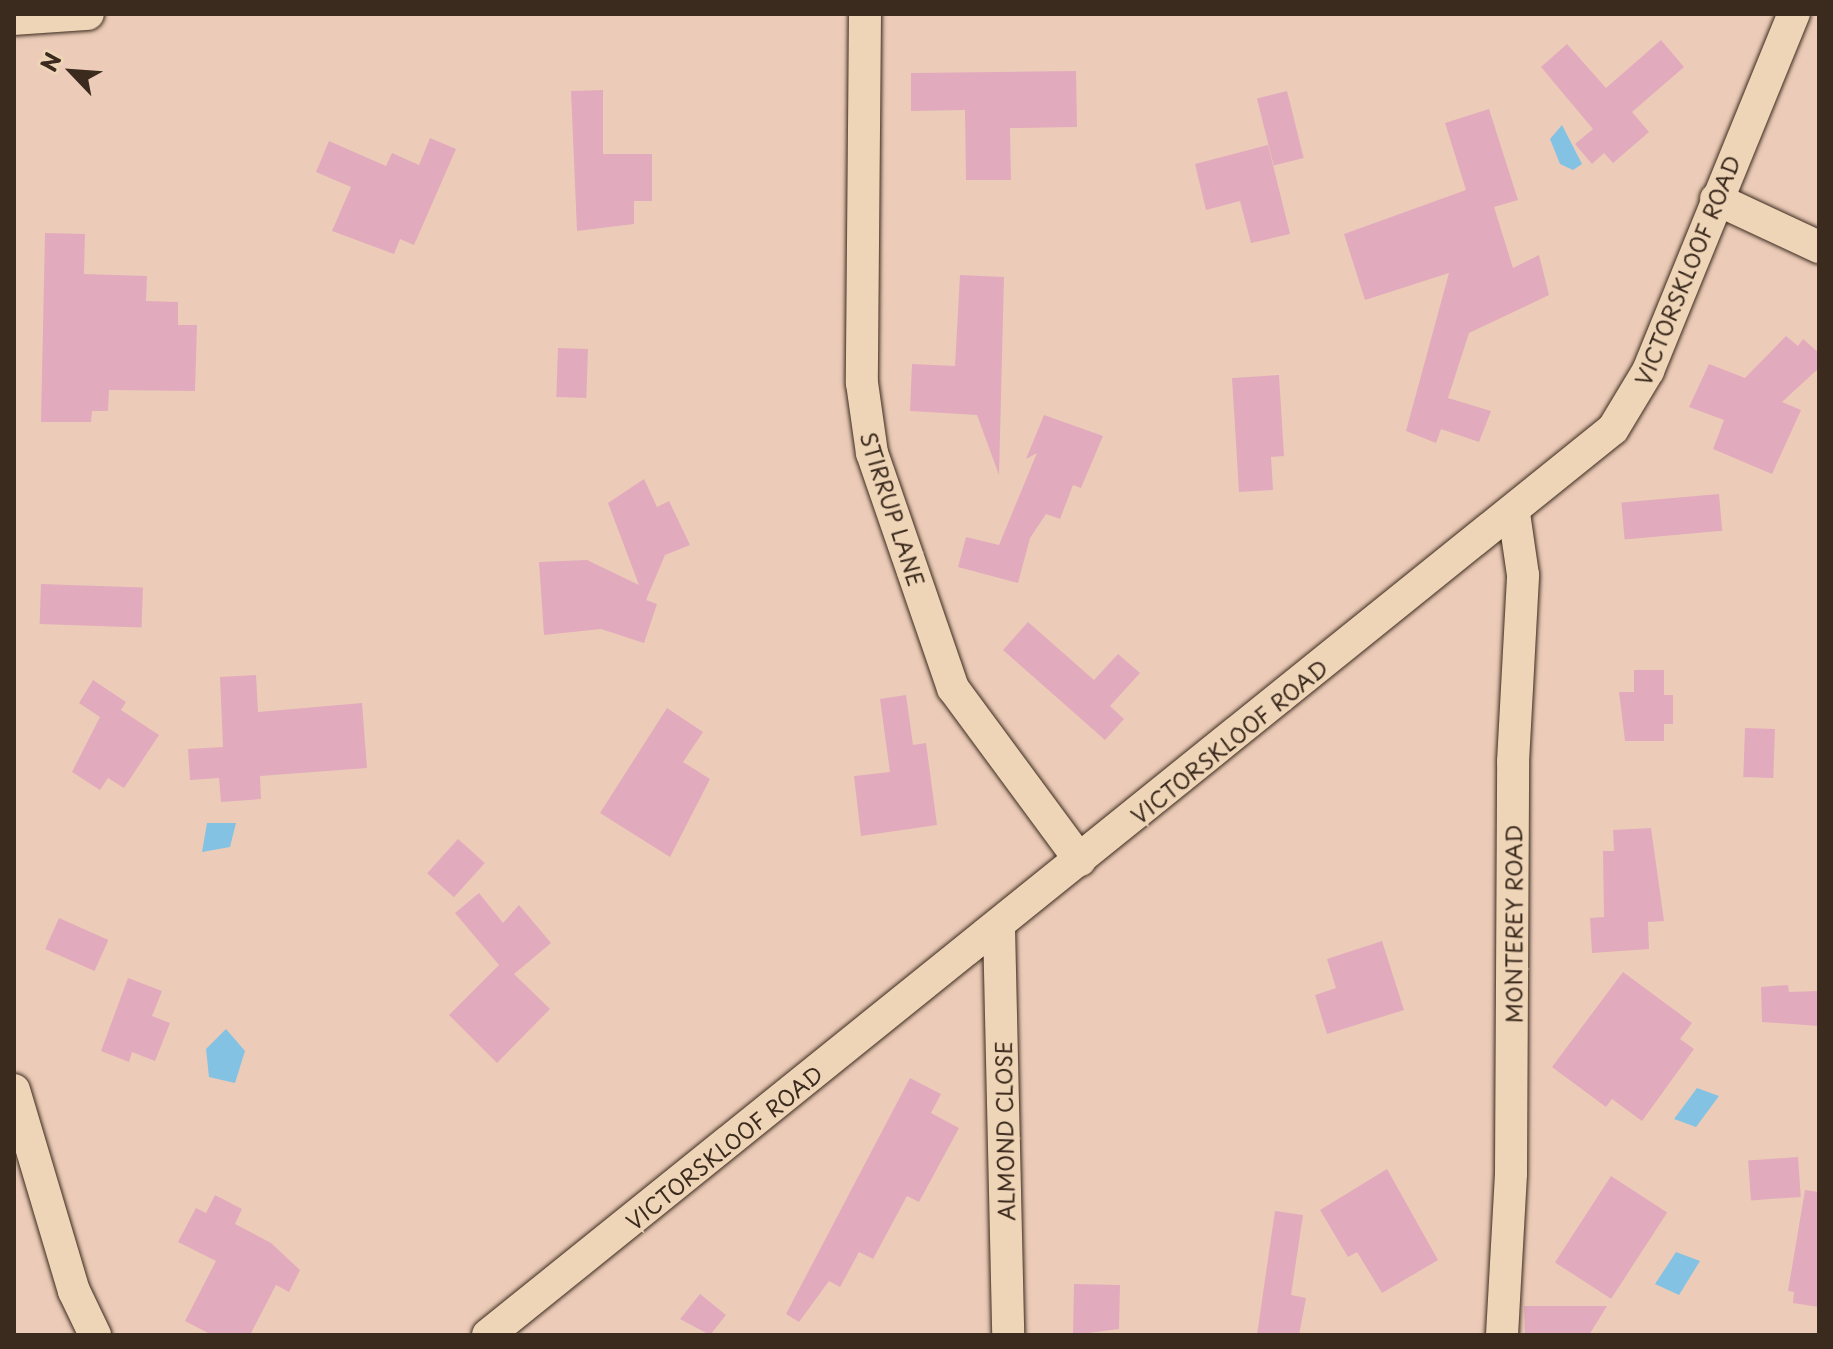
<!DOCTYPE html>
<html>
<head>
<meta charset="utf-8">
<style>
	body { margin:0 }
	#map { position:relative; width:1833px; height:1349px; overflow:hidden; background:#ecccb8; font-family:"Playpen Sans",sans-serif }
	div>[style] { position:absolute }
	.water>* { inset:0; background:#84c2e4 }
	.building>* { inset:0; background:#e2aabd; transform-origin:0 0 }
	.roads { filter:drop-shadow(0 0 2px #3b2a1e) drop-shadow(0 0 2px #3b2a1e) }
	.street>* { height:32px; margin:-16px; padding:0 16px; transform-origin:16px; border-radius:16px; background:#efd5b7 }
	span { translate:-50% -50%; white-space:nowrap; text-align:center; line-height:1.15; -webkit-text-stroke:7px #efd5b7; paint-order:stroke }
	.street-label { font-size:22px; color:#3b2a1e }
	.frame { position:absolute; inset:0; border:16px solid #3b2a1e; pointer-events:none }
	.north { position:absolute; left:32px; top:32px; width:80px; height:80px; -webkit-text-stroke:6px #efd5b7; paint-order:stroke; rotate:295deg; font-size:22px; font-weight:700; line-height:32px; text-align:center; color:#3b2a1e }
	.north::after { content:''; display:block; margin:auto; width:28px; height:36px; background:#3b2a1e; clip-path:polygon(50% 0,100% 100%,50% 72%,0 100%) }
</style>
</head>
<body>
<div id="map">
	<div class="water">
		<div style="clip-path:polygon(1562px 125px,1582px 164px,1573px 170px,1560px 164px,1550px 139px)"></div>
		<div style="clip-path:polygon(207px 823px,236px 823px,230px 847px,202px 852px)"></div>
		<div style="clip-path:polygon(226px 1029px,245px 1051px,235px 1083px,209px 1077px,206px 1049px)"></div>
		<div style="clip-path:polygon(1697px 1088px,1719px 1096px,1696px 1127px,1674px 1119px)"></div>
		<div style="clip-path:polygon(1676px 1252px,1700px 1261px,1679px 1295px,1655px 1284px)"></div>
	</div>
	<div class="building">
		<div style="clip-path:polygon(1661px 40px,1684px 67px,1632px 112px,1649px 132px,1613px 163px,1604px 153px,1592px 164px,1575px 144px,1593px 129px,1541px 67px,1567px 44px,1606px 88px)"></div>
		<div style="clip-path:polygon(1076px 71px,1077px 127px,1010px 128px,1011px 180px,966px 180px,965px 110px,911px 111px,911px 73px)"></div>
		<div style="clip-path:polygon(603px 90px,603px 154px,652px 154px,652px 201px,634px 201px,634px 224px,577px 231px,571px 91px)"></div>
		<div style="left:1287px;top:91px;width:69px;height:31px;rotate:76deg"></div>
		<div style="clip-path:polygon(1489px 109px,1518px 200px,1494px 207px,1513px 268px,1539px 255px,1549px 295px,1469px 333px,1448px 398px,1491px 411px,1479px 442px,1441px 429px,1436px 443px,1406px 431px,1449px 273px,1365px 300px,1344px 234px,1466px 190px,1445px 123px)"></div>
		<div style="clip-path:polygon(430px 138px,456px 149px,414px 245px,400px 239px,394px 254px,332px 231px,351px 187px,316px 172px,329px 141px,386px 166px,392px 153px,419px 165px)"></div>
		<div style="clip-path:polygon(1268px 145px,1290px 234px,1251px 243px,1240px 201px,1206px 210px,1195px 164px)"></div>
		<div style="clip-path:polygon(45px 233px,85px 234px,84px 274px,147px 276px,146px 301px,178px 302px,178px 325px,197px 325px,195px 391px,109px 390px,108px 411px,92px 411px,91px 422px,41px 422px)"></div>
		<div style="clip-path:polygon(960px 275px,1004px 277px,999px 475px,977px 415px,910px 411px,912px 364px,955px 366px)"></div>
		<div style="clip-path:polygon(1786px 336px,1798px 346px,1803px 339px,1819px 353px,1819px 368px,1782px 402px,1801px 410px,1772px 474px,1713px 449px,1724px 420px,1689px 407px,1709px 364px,1745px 378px)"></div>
		<div style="left:558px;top:348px;width:30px;height:49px;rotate:2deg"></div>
		<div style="clip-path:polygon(1279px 375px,1284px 456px,1271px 457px,1273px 490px,1239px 492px,1232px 378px)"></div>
		<div style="clip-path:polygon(1044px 415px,1103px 436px,1081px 488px,1073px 485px,1060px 519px,1046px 514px,1030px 538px,1018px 583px,958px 567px,966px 537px,999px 545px,1037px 453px,1026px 459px)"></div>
		<div style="clip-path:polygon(644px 479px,657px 507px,669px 501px,690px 545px,665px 555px,646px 600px,657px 604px,644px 643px,601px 629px,544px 635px,539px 562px,587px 560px,639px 585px,608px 503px)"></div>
		<div style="left:1719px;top:494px;width:37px;height:98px;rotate:85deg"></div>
		<div style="left:41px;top:584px;width:102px;height:40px;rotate:2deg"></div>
		<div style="clip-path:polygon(1028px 622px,1094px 680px,1118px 654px,1140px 673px,1110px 706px,1124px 719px,1105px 740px,1003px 650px)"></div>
		<div style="clip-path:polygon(1634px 670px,1664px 670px,1664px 695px,1673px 695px,1673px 724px,1664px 724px,1664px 741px,1625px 741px,1619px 692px,1634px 692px)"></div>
		<div style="clip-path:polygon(256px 675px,258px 712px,362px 703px,367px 768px,260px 776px,261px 799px,221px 802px,219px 778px,190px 780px,188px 749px,223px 747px,220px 677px)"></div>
		<div style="clip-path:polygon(93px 680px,126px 702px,121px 710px,159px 735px,124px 788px,108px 778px,100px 790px,72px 772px,100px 717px,79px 703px)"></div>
		<div style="clip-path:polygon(906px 695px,913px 745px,926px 743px,937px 825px,861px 836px,854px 776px,890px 772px,880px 699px)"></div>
		<div style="clip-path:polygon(667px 708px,703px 732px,683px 762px,710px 779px,670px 857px,600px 813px)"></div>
		<div style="left:1745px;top:728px;width:30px;height:49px;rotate:2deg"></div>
		<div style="clip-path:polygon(1651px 828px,1664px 921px,1648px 922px,1649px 949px,1592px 953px,1590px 918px,1604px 917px,1603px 851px,1614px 851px,1613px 830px)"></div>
		<div style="left:458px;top:839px;width:36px;height:46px;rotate:42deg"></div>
		<div style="clip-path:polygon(479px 893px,503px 923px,519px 905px,551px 943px,514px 974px,550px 1009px,497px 1063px,449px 1015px,499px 965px,455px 913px)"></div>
		<div style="left:59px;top:918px;width:54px;height:34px;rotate:24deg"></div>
		<div style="clip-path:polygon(1382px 941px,1404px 1010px,1327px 1034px,1315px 995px,1336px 988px,1327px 959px)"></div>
		<div style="clip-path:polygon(1623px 972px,1692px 1023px,1680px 1039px,1694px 1049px,1642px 1121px,1612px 1099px,1606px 1107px,1552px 1067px)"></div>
		<div style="clip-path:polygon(128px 978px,162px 991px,152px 1016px,170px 1023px,155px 1061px,132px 1052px,129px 1062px,101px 1051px)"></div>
		<div style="clip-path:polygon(1788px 985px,1789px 992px,1819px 991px,1819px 1026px,1762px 1022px,1761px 987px)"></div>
		<div style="clip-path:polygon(910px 1078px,941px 1094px,931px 1113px,959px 1128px,919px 1202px,907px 1196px,873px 1259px,859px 1252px,840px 1287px,829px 1281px,799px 1322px,786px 1314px)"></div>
		<div style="left:1798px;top:1157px;width:40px;height:50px;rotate:86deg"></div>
		<div style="clip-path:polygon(1387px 1169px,1438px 1260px,1382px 1293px,1357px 1252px,1348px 1257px,1320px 1210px)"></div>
		<div style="left:1611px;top:1176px;width:67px;height:103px;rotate:33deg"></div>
		<div style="clip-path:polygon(1805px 1190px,1819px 1192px,1819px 1307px,1793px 1303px,1794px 1292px,1788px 1291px)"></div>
		<div style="clip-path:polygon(215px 1195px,242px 1209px,235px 1224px,271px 1243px,300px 1270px,289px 1292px,276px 1285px,250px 1335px,212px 1335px,185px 1321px,216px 1261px,178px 1242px,196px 1208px,206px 1213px)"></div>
		<div style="clip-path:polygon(1275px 1211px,1303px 1215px,1291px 1295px,1306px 1298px,1299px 1335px,1257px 1335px)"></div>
		<div style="clip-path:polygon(1074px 1284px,1120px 1285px,1119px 1329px,1073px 1335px)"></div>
		<div style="clip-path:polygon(700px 1294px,726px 1315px,710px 1335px,680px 1319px)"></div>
		<div style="clip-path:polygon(1524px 1306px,1607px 1306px,1589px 1335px,1525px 1335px)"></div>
	</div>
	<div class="roads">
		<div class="street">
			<div style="left:865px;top:14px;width:369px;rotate:90.5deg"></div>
			<div style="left:862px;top:383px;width:71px;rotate:81.9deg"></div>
			<div style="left:872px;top:453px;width:249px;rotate:71deg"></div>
			<div style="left:953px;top:688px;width:214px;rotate:53.6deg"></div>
			<div style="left:14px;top:19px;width:74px;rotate:-3.9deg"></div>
			<div style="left:1716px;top:199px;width:114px;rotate:25deg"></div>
			<div style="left:999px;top:927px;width:408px;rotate:88.7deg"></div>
			<div style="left:14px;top:1090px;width:210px;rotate:73.4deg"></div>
			<div style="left:74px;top:1291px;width:49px;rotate:64.5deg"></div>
			<div style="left:488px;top:1335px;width:1444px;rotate:-38.85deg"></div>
			<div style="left:1613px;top:429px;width:68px;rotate:-58.9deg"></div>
			<div style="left:1648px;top:371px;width:386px;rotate:-67.8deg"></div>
			<div style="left:1502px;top:1335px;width:162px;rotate:-86.8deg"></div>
			<div style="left:1511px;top:1173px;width:411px;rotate:-89.7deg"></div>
			<div style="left:1513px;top:762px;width:187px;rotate:-86.9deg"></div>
			<div style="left:1523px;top:575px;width:63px;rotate:-98.3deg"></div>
		</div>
	</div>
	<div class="street-label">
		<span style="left:1687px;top:270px;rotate:-68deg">VICTORSKLOOF ROAD</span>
		<span style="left:893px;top:509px;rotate:72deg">STIRRUP LANE</span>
		<span style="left:1229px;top:741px;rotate:-39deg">VICTORSKLOOF ROAD</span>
		<span style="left:1513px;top:924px;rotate:-90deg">MONTEREY ROAD</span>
		<span style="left:1004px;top:1131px;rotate:-91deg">ALMOND CLOSE</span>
		<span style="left:724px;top:1147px;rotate:-39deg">VICTORSKLOOF ROAD</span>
	</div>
	<div class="frame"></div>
	<div class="north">N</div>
</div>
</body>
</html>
